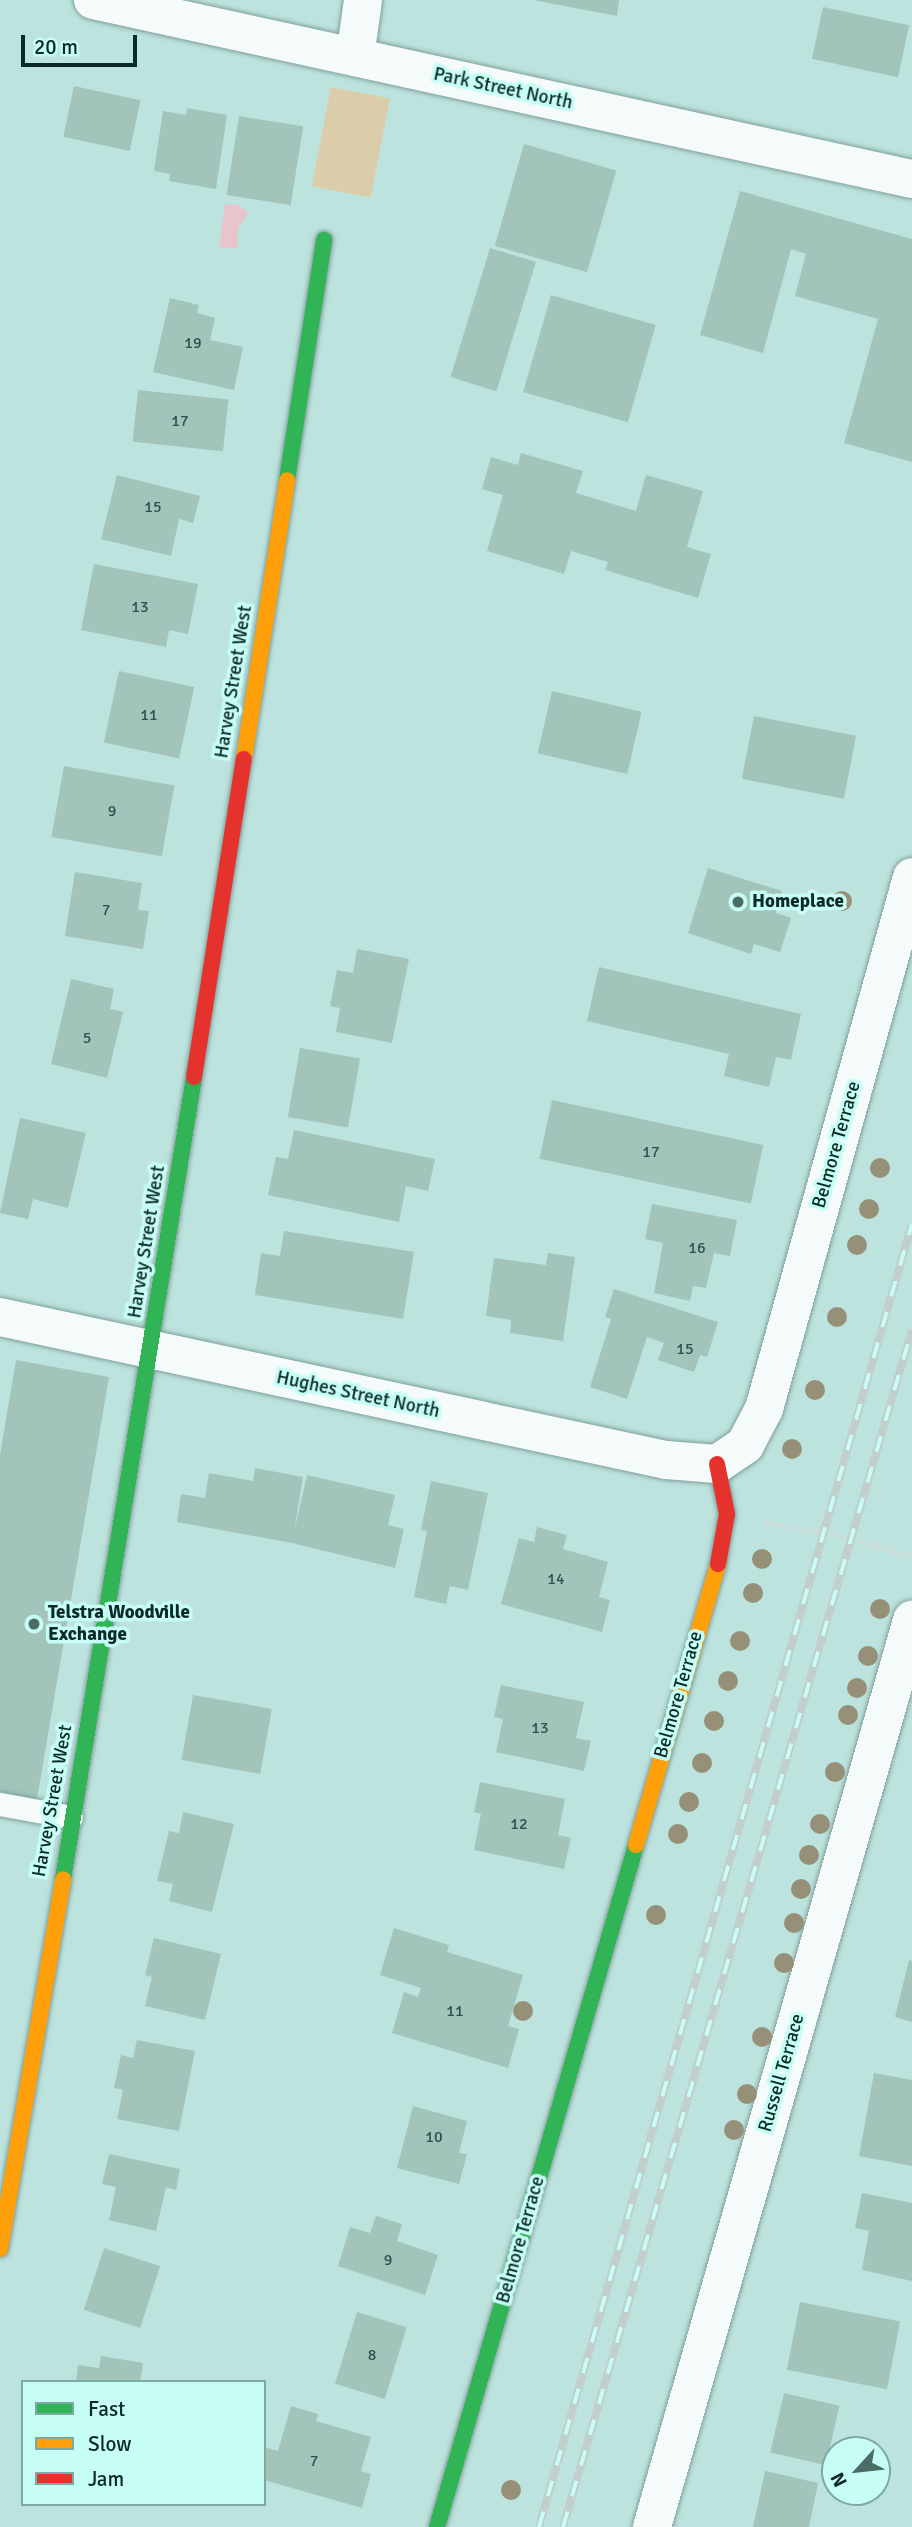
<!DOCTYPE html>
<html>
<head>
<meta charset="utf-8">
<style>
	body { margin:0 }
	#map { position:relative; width:912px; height:2527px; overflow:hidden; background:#bde3de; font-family:Signika,sans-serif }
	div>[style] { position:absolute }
	.green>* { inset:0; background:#dbccaa; transform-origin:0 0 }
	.water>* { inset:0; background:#e8c4cc }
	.building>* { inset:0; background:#a2c4bb; transform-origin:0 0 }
	.path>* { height:4.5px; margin-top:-2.25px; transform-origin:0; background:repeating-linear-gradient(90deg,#cedad9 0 5px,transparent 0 8.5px) }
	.roads { filter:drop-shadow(0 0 2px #809f9b) drop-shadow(0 0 2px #809f9b) }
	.lane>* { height:23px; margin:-11.5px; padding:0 11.5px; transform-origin:11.5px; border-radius:11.5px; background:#f5fbfa }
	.street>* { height:38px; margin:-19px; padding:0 19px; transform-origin:19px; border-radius:19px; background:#f5fbfa }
	.fast>* { height:16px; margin:-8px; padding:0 8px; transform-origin:8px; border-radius:8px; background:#30b455 }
	.slow>* { height:16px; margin:-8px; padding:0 8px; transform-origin:8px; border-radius:8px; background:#ff9f0a }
	.jam>* { height:16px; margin:-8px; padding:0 8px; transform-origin:8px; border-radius:8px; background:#e5322d }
	.rail>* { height:8px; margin-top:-4px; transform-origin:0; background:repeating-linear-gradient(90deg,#c6fdf5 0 16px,#c2cecc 0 32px); box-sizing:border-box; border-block:2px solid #c2cecc }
	.trees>* { width:20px; height:20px; margin:-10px; border-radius:50%; background:#959077 }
	.dots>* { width:19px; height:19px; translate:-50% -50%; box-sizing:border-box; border:4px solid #c6fdf5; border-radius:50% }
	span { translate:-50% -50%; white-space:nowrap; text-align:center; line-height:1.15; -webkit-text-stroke:7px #c6fdf5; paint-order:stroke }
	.number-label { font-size:16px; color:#32504b }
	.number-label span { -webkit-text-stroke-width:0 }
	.street-label { font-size:19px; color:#0c2a26 }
	.poi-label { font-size:19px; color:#0c2a26; font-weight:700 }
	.left { translate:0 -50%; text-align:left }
	.legend { position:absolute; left:21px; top:2380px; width:245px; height:126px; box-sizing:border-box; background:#c6fdf5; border:2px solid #7ca9a2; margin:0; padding:9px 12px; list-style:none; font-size:21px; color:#0c2a26 }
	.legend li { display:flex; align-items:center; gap:14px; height:35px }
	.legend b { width:35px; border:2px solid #7ca9a2 }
	.north { position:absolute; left:821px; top:2436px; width:70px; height:70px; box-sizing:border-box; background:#c6fdf5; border:2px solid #7ca9a2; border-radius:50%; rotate:243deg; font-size:19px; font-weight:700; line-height:28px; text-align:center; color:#0c2a26 }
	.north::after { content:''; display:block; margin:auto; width:24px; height:32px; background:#4a6b66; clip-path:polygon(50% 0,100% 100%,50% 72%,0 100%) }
	.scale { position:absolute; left:21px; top:35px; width:116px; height:32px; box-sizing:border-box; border:4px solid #0c2a26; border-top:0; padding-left:9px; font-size:21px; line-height:24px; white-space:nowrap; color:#0c2a26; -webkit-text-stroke:5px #c6fdf5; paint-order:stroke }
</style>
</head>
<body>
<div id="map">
	<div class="green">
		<div style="left:331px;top:87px;width:60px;height:101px;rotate:11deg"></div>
	</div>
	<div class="water">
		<div style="clip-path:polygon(225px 204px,239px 205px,248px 213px,238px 228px,238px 248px,219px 248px)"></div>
	</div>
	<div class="building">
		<div style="clip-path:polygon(533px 0,619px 0,617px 16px)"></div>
		<div style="left:823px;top:7px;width:88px;height:53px;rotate:12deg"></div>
		<div style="left:74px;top:86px;width:68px;height:52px;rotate:12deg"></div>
		<div style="clip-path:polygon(187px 108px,227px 115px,216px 189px,169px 181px,170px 174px,154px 171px,163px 111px,186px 115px)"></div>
		<div style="left:239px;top:116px;width:65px;height:80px;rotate:9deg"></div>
		<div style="left:524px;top:144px;width:96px;height:106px;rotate:16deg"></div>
		<div style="clip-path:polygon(740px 191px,912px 239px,912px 462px,844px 443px,878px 319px,795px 296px,806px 254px,791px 249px,763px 353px,700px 335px)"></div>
		<div style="left:490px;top:248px;width:48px;height:135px;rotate:17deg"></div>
		<div style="left:551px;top:295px;width:109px;height:101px;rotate:16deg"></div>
		<div style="clip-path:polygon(170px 298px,199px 305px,197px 313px,215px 318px,210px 340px,243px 347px,234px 390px,153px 372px)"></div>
		<div style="left:138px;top:390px;width:91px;height:52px;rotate:6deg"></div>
		<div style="clip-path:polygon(521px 453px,583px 471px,576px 493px,636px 511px,646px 475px,703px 491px,687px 547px,711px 554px,698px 598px,605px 570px,608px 562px,571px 551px,564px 574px,487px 551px,503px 495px,482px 489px,491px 457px,518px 465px)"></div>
		<div style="clip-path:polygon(117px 475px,200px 496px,193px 523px,179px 519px,171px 556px,101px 539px)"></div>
		<div style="clip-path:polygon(94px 564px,198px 584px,188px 634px,169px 630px,166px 647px,81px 630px)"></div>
		<div style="left:119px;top:671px;width:77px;height:73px;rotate:12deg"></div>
		<div style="left:552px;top:691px;width:92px;height:64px;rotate:13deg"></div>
		<div style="left:754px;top:716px;width:104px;height:64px;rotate:11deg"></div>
		<div style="left:64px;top:766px;width:112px;height:72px;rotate:10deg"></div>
		<div style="clip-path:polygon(708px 868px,782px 891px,776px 913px,791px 918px,780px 952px,754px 944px,751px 954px,688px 933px)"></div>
		<div style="clip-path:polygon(75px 872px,142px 883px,138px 910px,149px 911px,143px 949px,65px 936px)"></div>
		<div style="clip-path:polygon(357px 949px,409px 959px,392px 1043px,336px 1032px,340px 1008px,330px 1006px,337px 970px,353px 973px)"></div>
		<div style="clip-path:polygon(599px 967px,801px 1014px,791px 1060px,776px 1057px,769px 1087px,724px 1076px,729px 1054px,587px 1021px)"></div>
		<div style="clip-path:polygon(71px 979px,114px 989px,110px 1009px,123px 1012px,107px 1078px,51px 1064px)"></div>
		<div style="left:300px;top:1048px;width:61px;height:70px;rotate:10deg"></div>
		<div style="left:552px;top:1100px;width:216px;height:60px;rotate:12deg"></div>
		<div style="clip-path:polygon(20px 1118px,86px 1133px,68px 1208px,33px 1199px,28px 1219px,0 1213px)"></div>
		<div style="clip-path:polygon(294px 1130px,435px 1159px,428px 1191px,406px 1186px,399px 1222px,268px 1195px,276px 1157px,288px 1159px)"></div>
		<div style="clip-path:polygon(652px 1204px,737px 1220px,730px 1256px,714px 1253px,706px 1288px,693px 1286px,690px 1301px,654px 1293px,663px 1243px,645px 1239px)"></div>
		<div style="clip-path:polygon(284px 1231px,414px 1252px,403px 1319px,255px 1295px,261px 1253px,280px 1256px)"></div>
		<div style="clip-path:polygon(548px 1253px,575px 1257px,563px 1341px,510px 1333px,511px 1320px,486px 1316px,494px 1258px,546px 1265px)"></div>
		<div style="clip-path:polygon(614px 1289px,718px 1322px,707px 1357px,700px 1355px,694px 1372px,658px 1360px,664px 1343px,647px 1337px,627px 1399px,590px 1387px,611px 1319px,605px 1317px)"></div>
		<div style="clip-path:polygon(16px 1360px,109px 1377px,37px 1799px,0 1792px,0 1455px)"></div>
		<div style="clip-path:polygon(255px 1468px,303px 1477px,294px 1532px,307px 1475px,395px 1495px,388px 1525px,404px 1529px,395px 1568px,292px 1543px,177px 1522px,181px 1494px,205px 1498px,209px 1473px,253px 1481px)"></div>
		<div style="clip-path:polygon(431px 1481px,488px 1493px,468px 1590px,450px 1586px,446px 1604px,414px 1597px,427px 1531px,421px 1530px)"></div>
		<div style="clip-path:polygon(537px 1527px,567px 1535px,563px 1549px,608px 1562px,599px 1597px,610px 1600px,602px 1632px,501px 1604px,519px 1538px,534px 1542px)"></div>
		<div style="clip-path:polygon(501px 1685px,584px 1702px,576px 1738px,591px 1741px,584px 1771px,496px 1752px,503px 1719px,494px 1717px)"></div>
		<div style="left:193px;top:1695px;width:80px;height:66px;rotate:10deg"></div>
		<div style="clip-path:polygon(480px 1782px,565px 1799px,558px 1835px,571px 1838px,564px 1869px,474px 1850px,481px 1814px,474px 1812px)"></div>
		<div style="clip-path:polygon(183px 1812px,234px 1824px,212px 1912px,169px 1901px,173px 1884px,157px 1881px,169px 1831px,179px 1833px)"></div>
		<div style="clip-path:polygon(394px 1928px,449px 1945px,447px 1952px,523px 1975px,508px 2026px,519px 2029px,508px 2068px,392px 2033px,404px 1992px,418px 1997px,421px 1988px,380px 1975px)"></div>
		<div style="clip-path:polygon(154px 1938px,221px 1954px,205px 2020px,145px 2006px,152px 1977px,145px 1975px)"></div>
		<div style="clip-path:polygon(909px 1960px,912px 1961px,912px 2022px,895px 2017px)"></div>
		<div style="clip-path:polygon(137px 2040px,195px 2051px,179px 2131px,117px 2119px,123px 2090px,114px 2088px,121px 2055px,133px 2058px)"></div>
		<div style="clip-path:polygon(874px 2073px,912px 2080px,912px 2166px,859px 2156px)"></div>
		<div style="clip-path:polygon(413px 2106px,467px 2121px,459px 2153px,467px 2154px,459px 2184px,397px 2168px)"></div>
		<div style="clip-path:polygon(109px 2154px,180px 2169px,176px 2190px,166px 2187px,156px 2231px,109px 2220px,116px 2187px,102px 2184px)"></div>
		<div style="clip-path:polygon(862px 2193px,912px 2203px,912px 2281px,862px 2270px,869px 2231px,855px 2228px)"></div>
		<div style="clip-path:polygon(376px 2216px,402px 2224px,397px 2241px,438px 2255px,425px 2295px,338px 2266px,350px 2227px,370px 2233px)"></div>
		<div style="left:104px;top:2248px;width:59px;height:65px;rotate:18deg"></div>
		<div style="left:800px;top:2302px;width:102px;height:69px;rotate:11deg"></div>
		<div style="left:357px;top:2312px;width:52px;height:75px;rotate:17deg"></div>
		<div style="clip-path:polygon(101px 2356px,143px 2363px,140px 2382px,76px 2382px,78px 2365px,99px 2368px)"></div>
		<div style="left:784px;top:2393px;width:57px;height:61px;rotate:13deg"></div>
		<div style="clip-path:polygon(291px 2406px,318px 2414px,316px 2421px,371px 2437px,361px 2471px,371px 2474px,362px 2508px,264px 2480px,264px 2447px,278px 2451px)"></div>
		<div style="clip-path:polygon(765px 2471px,818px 2483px,809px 2527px,753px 2527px)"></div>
	</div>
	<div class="path">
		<div style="left:764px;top:1522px;width:88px;rotate:10.4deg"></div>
		<div style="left:851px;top:1538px;width:62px;rotate:17deg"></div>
	</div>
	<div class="roads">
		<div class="lane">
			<div style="left:0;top:1804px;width:72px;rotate:10.4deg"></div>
		</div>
		<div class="street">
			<div style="left:93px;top:0;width:838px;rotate:12.33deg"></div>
			<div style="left:355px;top:57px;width:58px;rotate:-82deg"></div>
			<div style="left:0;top:1317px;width:681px;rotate:12.12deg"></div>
			<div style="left:666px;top:1460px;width:51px;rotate:4.5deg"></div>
			<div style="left:717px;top:1464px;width:34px;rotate:-34deg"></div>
			<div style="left:745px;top:1445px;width:41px;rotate:-62.2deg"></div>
			<div style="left:764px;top:1409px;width:552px;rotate:-74.45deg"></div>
			<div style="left:652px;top:2527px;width:944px;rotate:-74deg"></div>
		</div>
		<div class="fast">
			<div style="left:287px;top:480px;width:243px;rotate:-81.2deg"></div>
			<div style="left:63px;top:1879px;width:813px;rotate:-80.72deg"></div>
			<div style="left:437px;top:2527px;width:710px;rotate:-73.73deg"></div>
		</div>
		<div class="slow">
			<div style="left:244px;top:759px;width:282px;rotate:-81.2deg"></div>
			<div style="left:636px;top:1845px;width:293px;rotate:-73.7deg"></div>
			<div style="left:0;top:2249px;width:375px;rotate:-80.3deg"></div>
		</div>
		<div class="jam">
			<div style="left:194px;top:1077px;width:322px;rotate:-81.1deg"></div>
			<div style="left:717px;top:1464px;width:51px;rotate:78.7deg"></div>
			<div style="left:727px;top:1514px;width:51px;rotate:100.2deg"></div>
		</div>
	</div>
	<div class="rail">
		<div style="left:539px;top:2527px;width:1355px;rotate:-74.03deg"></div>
		<div style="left:563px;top:2527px;width:1247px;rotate:-73.75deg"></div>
	</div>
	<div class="trees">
		<div style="left:842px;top:901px"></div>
		<div style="left:880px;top:1168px"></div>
		<div style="left:869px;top:1209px"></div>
		<div style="left:857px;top:1245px"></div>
		<div style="left:837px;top:1317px"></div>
		<div style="left:815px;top:1390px"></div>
		<div style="left:792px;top:1449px"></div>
		<div style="left:762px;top:1559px"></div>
		<div style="left:753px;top:1593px"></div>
		<div style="left:880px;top:1609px"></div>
		<div style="left:740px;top:1641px"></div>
		<div style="left:868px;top:1656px"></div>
		<div style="left:728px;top:1681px"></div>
		<div style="left:857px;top:1688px"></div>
		<div style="left:848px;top:1715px"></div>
		<div style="left:714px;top:1721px"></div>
		<div style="left:702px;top:1763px"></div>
		<div style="left:835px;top:1772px"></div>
		<div style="left:689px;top:1802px"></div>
		<div style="left:820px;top:1824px"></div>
		<div style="left:678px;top:1834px"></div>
		<div style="left:809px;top:1855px"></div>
		<div style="left:801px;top:1889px"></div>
		<div style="left:656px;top:1915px"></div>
		<div style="left:794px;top:1923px"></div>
		<div style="left:784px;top:1963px"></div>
		<div style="left:523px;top:2011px"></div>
		<div style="left:762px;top:2037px"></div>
		<div style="left:747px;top:2094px"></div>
		<div style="left:734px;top:2130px"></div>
		<div style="left:511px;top:2490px"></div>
	</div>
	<div class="dots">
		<div style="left:738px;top:902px;background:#4a6b66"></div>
		<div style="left:34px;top:1624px;background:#4a6b66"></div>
	</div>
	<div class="number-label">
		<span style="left:193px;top:343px">19</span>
		<span style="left:180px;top:421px">17</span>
		<span style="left:153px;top:507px">15</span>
		<span style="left:140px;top:607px">13</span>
		<span style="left:149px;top:715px">11</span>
		<span style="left:112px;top:811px">9</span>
		<span style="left:106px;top:910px">7</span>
		<span style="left:87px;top:1038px">5</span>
		<span style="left:651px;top:1152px">17</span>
		<span style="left:697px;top:1248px">16</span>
		<span style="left:685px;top:1349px">15</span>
		<span style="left:556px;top:1579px">14</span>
		<span style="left:540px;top:1728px">13</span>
		<span style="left:519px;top:1824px">12</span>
		<span style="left:455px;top:2011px">11</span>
		<span style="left:434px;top:2137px">10</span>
		<span style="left:388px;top:2260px">9</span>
		<span style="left:372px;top:2355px">8</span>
		<span style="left:314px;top:2461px">7</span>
	</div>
	<div class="street-label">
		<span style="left:503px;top:89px;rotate:12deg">Park Street North</span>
		<span style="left:234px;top:682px;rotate:-81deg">Harvey Street West</span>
		<span style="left:837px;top:1145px;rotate:-74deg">Belmore Terrace</span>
		<span style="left:147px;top:1242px;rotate:-81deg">Harvey Street West</span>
		<span style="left:358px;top:1395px;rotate:12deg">Hughes Street North</span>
		<span style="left:679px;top:1695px;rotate:-74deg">Belmore Terrace</span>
		<span style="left:53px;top:1801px;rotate:-80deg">Harvey Street West</span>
		<span style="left:782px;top:2073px;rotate:-74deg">Russell Terrace</span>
		<span style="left:521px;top:2240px;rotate:-74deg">Belmore Terrace</span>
	</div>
	<div class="poi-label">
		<span class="left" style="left:752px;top:902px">Homeplace</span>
		<span class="left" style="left:48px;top:1624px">Telstra Woodville<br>Exchange</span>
	</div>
	<ul class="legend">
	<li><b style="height:9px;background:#30b455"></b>Fast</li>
	<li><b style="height:9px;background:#ff9f0a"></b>Slow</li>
	<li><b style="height:9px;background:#e5322d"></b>Jam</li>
	</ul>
	<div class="north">N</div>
	<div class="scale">20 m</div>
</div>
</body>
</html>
